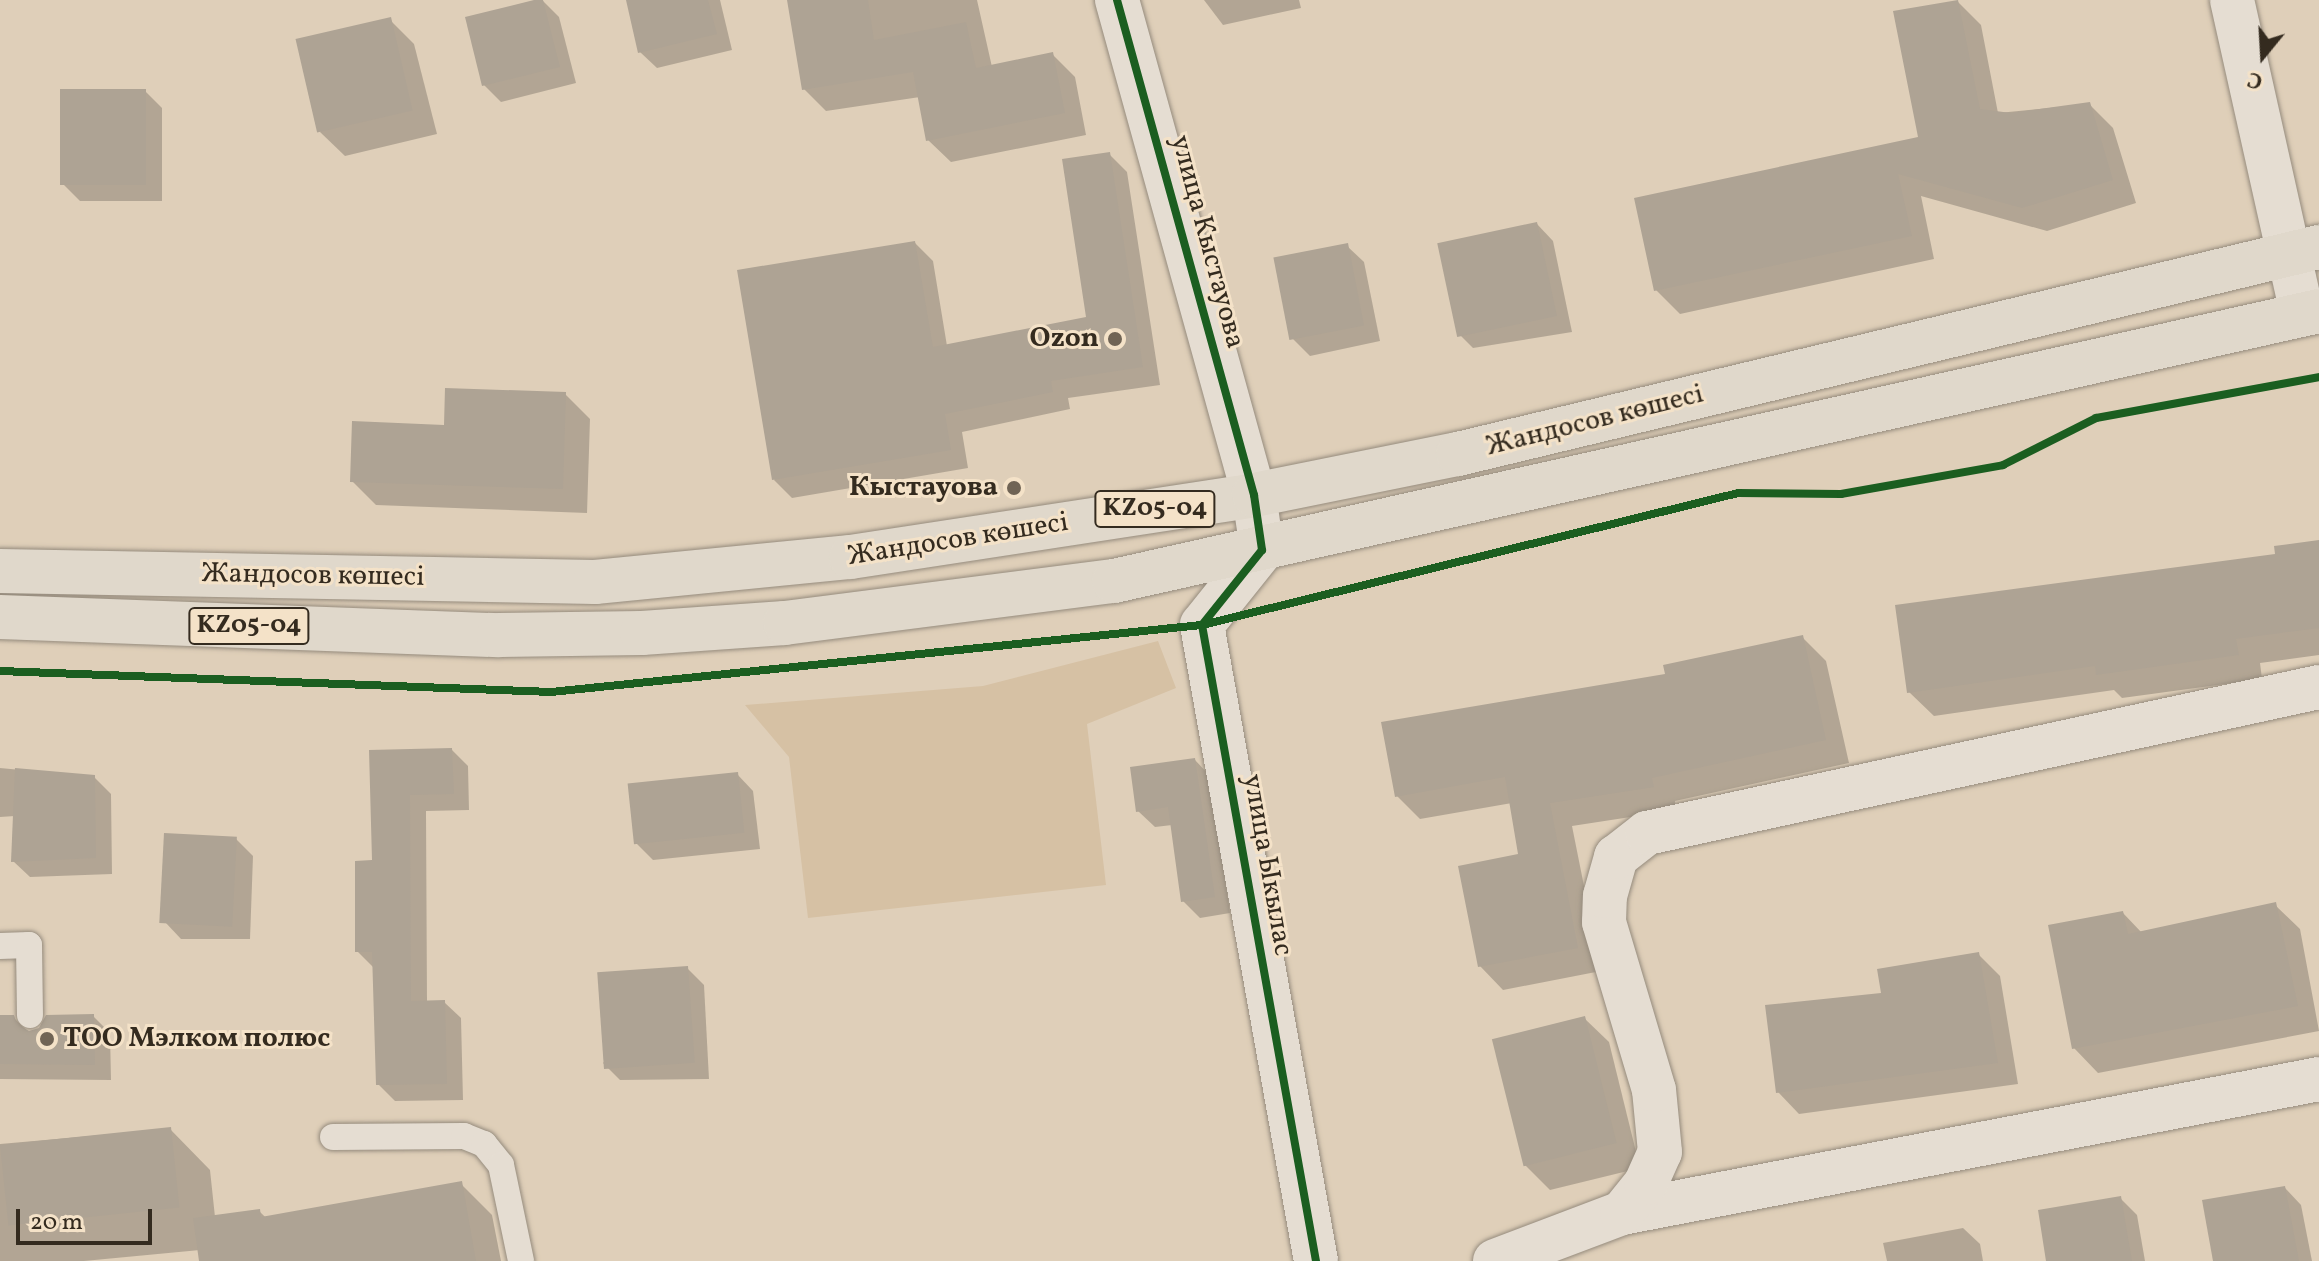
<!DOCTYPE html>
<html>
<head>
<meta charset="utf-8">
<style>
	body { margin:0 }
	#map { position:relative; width:2319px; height:1261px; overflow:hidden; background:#dfcfb9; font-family:Vollkorn,serif }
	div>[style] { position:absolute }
	.green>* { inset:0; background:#d6c1a4 }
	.shadow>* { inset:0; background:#0003 }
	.building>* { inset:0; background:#aea394; transform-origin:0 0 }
	.roads { filter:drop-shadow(0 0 2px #958b7d) drop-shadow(0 0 2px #958b7d) }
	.service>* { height:26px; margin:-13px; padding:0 13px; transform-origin:13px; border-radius:13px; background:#e5ddd2 }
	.minor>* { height:44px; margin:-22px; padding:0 22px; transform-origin:22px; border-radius:22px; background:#e5ddd2 }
	.tertiary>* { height:44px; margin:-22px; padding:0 22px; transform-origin:22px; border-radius:22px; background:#e5ddd2 }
	.primary>* { height:44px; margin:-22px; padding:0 22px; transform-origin:22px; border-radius:22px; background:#e0d8cb }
	.cycleway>* { height:8px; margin:-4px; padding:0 4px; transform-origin:4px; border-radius:4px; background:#1b5e20 }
	.dots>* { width:22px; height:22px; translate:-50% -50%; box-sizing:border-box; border:4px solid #f4e2c8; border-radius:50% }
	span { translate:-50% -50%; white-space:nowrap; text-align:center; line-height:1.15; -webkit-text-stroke:6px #f4e2c8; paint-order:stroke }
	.shield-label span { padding:2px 6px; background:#f4e2c8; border:2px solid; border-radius:6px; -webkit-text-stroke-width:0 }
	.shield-label { font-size:26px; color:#342b1f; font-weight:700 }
	.street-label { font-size:28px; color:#342b1f }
	.poi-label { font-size:28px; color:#342b1f; font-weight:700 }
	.right { translate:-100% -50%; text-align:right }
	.left { translate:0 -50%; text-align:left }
	.north { position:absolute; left:2223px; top:16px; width:80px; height:80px; -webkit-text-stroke:6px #f4e2c8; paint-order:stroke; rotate:198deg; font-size:22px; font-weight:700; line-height:32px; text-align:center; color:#342b1f }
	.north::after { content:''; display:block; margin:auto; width:28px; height:36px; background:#342b1f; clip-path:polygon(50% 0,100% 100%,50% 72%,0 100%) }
	.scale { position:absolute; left:16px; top:1209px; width:136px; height:36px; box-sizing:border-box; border:4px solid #342b1f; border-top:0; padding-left:10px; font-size:24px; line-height:28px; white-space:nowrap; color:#342b1f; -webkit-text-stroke:6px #f4e2c8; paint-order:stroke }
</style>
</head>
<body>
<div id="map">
	<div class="green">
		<div style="clip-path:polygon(1158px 641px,1176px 688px,1087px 724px,1106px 885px,808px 918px,789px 757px,745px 705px,983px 686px)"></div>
	</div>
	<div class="shadow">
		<div style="clip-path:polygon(542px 0,559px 17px,576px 83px,501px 102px,484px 85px)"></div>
		<div style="clip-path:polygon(628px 0,720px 0,732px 50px,657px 68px,640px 52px)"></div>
		<div style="clip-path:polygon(805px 0,977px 0,992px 67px,1053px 55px,1075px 77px,1086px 135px,951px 162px,928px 140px,920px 97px,826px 111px,804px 89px)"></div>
		<div style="clip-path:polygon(1204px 0,1299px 0,1301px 8px,1223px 25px)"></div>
		<div style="clip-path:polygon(1957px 1px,1981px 25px,1998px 113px,2089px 104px,2113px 128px,2136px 203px,2047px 231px,1921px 196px,1934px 259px,1680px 314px,1656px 290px,1920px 139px)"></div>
		<div style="clip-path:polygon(390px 20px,414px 44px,437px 134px,345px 156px,320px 132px)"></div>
		<div style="clip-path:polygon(145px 91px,162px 108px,162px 201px,80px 201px,63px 184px)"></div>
		<div style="clip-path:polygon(1109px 154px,1127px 172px,1160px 385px,1068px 398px,1070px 409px,962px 432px,968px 468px,792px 498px,774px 480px,915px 243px,933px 261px,947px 346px,1089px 318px)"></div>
		<div style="clip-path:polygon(1537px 224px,1553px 241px,1572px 332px,1473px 348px,1456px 331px)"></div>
		<div style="clip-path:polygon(1347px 246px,1364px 262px,1380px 341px,1310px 356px,1293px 339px)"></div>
		<div style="clip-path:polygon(565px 394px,590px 419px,587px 513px,376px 505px,352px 481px)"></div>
		<div style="clip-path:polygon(2319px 542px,2319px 655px,2260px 663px,2262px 679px,2122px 698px,2114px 690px,1934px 716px,1909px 692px)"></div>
		<div style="clip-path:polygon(1802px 637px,1826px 661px,1849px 763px,1675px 801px,1676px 810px,1572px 826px,1601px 971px,1503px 990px,1480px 966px,1520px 856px,1512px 803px,1420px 819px,1397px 796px)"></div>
		<div style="clip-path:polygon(452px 750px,468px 766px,469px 810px,426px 811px,427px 1002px,444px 1002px,461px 1018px,463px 1100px,395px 1101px,378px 1084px,374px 968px,357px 951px,374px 862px,371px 752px)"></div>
		<div style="clip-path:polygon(1195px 760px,1211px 777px,1230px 913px,1200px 918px,1183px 901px,1172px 825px,1155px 827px,1138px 811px)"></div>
		<div style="clip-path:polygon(0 768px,94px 777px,111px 794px,112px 874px,30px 877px,13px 861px,15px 816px,0 817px)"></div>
		<div style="clip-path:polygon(737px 774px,753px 791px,760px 849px,653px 860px,636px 843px)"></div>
		<div style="clip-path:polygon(236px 839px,253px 856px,250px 939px,181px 939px,165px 922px)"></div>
		<div style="clip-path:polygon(2275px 905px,2300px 929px,2319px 1031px,2098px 1073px,2074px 1048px,2123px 913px,2142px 933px)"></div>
		<div style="clip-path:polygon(1978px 954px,2000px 976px,2018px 1084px,1799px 1114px,1778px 1092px,1883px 995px)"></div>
		<div style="clip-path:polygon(687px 968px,704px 985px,709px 1079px,620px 1080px,603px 1063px)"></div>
		<div style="clip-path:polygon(93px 1016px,110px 1033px,111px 1080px,0 1079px,0 1017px,13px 1017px,29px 1033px)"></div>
		<div style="clip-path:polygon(1584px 1018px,1609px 1042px,1640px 1168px,1550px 1190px,1525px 1165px)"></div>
		<div style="clip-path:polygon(170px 1129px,210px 1170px,215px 1217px,259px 1211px,300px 1251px,301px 1261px,201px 1261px,200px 1250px,84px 1261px,0 1261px,0 1144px)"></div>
		<div style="clip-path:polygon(461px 1184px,492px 1215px,501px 1261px,337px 1261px)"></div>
		<div style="clip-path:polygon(2285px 1188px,2301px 1205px,2312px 1261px,2215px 1261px)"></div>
		<div style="clip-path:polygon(2120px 1198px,2137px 1215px,2145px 1261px,2048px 1261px)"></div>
		<div style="clip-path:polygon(1963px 1228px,1980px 1244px,1983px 1261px,1887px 1261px,1883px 1243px)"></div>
	</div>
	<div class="building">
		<div style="clip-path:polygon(534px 0,543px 0,560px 67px,482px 86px,465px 17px)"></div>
		<div style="clip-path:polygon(626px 0,708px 0,717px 34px,638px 53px)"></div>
		<div style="clip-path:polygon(787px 0,868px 0,874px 40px,966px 22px,976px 68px,1053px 52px,1065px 113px,926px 141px,913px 72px,802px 90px)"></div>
		<div style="clip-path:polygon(1958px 0,1980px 109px,2011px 113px,2090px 102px,2113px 180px,2022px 208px,1898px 174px,1912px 236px,1654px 291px,1634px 198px,1918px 137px,1893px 11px)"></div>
		<div style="left:391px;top:17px;width:96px;height:98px;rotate:77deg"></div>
		<div style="left:60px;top:89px;width:86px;height:96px"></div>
		<div style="clip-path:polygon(1110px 152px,1143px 367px,1051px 381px,1053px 392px,945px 414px,951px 450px,772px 480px,737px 270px,915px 241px,933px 347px,1086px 317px,1062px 159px)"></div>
		<div style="left:1537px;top:222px;width:96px;height:102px;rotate:78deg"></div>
		<div style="left:1348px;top:243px;width:84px;height:76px;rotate:79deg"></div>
		<div style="clip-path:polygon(445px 388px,566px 392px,563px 489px,350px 482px,352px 421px,444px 425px)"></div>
		<div style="clip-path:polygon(2319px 540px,2319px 628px,2236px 639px,2239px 655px,2096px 675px,2095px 666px,1907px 693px,1895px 605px,2275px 554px,2274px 546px)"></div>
		<div style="clip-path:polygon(1803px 635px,1826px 740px,1652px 778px,1654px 787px,1550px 803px,1578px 948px,1478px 967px,1458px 866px,1518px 854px,1505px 777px,1395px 797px,1381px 722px,1665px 674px,1663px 665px)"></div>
		<div style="clip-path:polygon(452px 748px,454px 794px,410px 795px,411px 1001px,445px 1000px,447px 1084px,376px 1085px,372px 952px,355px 952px,355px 861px,372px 860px,369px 750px)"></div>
		<div style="clip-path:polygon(1195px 758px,1215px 897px,1181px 902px,1168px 807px,1136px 812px,1130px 767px)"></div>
		<div style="clip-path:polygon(15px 768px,95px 775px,96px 858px,11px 862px)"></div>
		<div style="left:738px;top:772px;width:61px;height:111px;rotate:84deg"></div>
		<div style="left:164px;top:833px;width:73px;height:90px;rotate:3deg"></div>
		<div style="clip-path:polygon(2276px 902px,2298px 1006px,2072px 1049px,2048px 925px,2123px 911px,2128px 934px)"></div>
		<div style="clip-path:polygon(1979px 952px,1998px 1063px,1776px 1093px,1765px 1005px,1881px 993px,1877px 969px)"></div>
		<div style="left:688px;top:966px;width:97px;height:91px;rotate:86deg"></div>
		<div style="clip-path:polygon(94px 1014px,95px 1065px,0 1064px,0 1015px,14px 1015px,17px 1024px,29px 1031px,39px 1028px,46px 1015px)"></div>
		<div style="left:1585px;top:1016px;width:131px;height:96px;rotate:76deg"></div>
		<div style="left:171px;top:1127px;width:81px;height:172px;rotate:84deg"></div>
		<div style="clip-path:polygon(462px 1181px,476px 1261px,199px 1261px,193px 1218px,260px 1209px,261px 1217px)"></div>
		<div style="clip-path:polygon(2285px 1186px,2299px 1261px,2213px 1261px,2202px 1200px)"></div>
		<div style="clip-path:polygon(2121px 1196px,2132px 1261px,2046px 1261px,2038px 1210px)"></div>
	</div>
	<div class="roads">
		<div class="service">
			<div style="left:0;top:946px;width:29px;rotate:-2deg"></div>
			<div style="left:29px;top:945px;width:70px;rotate:89.2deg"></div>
			<div style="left:333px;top:1137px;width:131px;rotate:-0.4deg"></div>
			<div style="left:464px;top:1136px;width:22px;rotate:22deg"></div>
			<div style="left:484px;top:1144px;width:27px;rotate:51deg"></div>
			<div style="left:501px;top:1165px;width:98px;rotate:78.2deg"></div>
		</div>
		<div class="minor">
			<div style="left:1117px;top:0;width:514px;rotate:74.53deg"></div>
			<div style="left:2232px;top:0;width:322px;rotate:77.4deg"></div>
			<div style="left:1622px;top:1213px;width:710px;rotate:-10.88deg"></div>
			<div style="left:1495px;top:1261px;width:136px;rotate:-20.7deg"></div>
			<div style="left:1622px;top:1213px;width:38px;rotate:-51deg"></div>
			<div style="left:1646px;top:1183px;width:34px;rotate:-66deg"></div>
			<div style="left:1660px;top:1152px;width:62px;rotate:-95.5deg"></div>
			<div style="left:1654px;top:1090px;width:175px;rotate:-106.6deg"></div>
			<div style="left:1604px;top:922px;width:26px;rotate:-88deg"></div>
			<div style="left:1605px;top:896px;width:41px;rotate:-74.2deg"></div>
			<div style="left:1616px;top:857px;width:39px;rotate:-38deg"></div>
			<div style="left:1647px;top:833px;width:688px;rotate:-12.26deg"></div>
		</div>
		<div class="tertiary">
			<div style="left:1254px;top:495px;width:56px;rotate:81.7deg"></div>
			<div style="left:1262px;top:550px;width:96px;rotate:128.7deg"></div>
			<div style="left:1202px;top:625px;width:646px;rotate:79.84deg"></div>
		</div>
		<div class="primary">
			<div style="left:0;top:571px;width:595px;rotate:1.06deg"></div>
			<div style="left:595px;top:582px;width:257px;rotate:-5.6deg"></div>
			<div style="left:851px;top:557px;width:408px;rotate:-8.7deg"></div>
			<div style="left:1254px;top:495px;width:208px;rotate:-11.4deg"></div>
			<div style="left:1458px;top:454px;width:886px;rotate:-13.52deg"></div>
			<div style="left:0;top:617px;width:499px;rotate:2.1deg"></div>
			<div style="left:499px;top:635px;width:143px;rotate:-0.8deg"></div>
			<div style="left:642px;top:633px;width:143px;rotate:-4deg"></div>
			<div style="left:785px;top:623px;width:332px;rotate:-7.3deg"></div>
			<div style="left:1114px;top:581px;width:1235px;rotate:-12.63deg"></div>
		</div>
	</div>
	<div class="cycleway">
		<div style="left:1117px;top:0;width:514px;rotate:74.53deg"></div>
		<div style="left:1254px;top:495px;width:56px;rotate:81.7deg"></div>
		<div style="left:1262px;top:550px;width:96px;rotate:128.7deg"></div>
		<div style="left:1202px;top:625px;width:646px;rotate:79.84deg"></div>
		<div style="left:0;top:671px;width:551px;rotate:2.18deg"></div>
		<div style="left:551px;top:692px;width:654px;rotate:-5.88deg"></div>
		<div style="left:1202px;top:625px;width:552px;rotate:-13.83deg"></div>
		<div style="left:1738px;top:493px;width:103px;rotate:0.6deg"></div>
		<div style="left:1841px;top:494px;width:165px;rotate:-10.1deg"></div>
		<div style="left:2003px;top:465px;width:104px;rotate:-26.8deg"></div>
		<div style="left:2096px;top:418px;width:227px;rotate:-10.4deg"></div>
	</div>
	<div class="dots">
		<div style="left:1115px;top:339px;background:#706455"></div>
		<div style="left:1014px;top:488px;background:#706455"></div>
		<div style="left:47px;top:1039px;background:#706455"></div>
	</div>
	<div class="shield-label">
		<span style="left:1155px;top:509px">KZ05-04</span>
		<span style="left:249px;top:626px">KZ05-04</span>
	</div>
	<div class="street-label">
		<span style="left:1207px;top:242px;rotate:75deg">улица Кыстауова</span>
		<span style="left:1595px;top:421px;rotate:-14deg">Жандосов көшесі</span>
		<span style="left:958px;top:540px;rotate:-9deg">Жандосов көшесі</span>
		<span style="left:313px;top:576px;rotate:1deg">Жандосов көшесі</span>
		<span style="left:1267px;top:865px;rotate:80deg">улица Ыкылас</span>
	</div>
	<div class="poi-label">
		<span class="right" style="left:1099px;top:339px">Ozon</span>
		<span class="right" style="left:998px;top:488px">Кыстауова</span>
		<span class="left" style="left:63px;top:1039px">ТОО Мэлком полюс</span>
	</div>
	<div class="north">С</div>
	<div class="scale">20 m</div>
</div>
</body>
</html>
